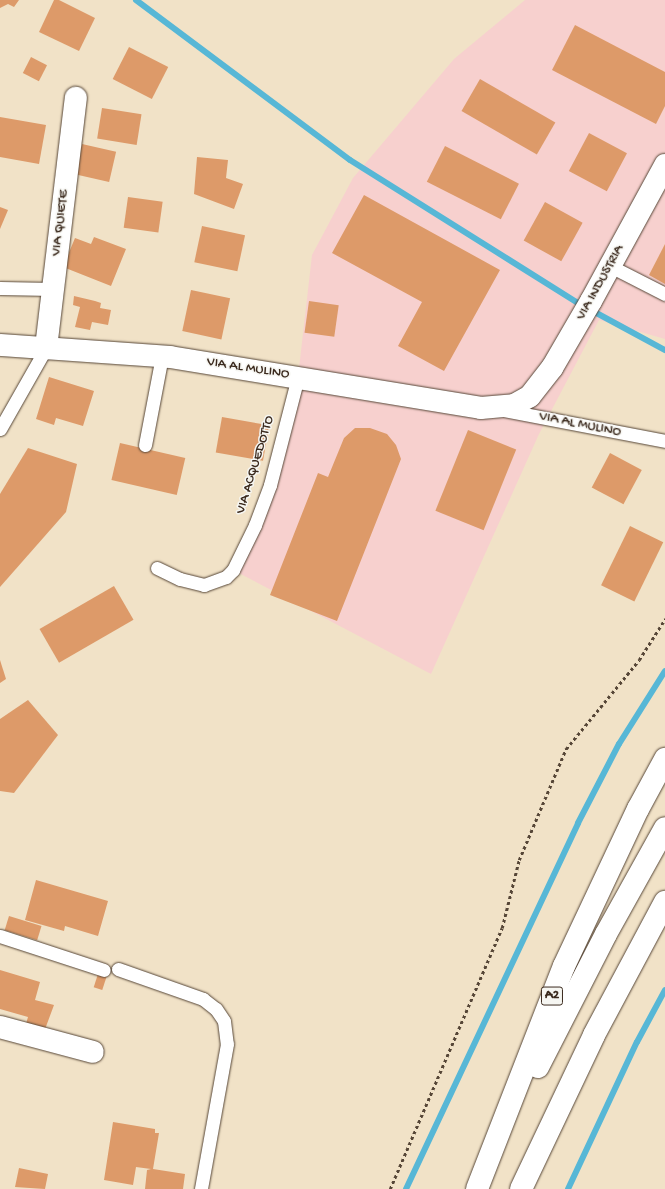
<!DOCTYPE html>
<html>
<head>
<meta charset="utf-8">
<style>
	body { margin:0 }
	#map { position:relative; width:665px; height:1189px; overflow:hidden; background:#f1e2c7; font-family:"Gochi Hand",sans-serif }
	div>[style] { position:absolute }
	.built>* { inset:0; background:#f7d0ce }
	.stream>* { height:6px; margin:-3px; padding:0 3px; transform-origin:3px; border-radius:3px; background:#57b7d6 }
	.building>* { inset:0; background:#dd9a69; transform-origin:0 0 }
	.path>* { height:2.5px; margin-top:-1.25px; transform-origin:0; background:repeating-linear-gradient(90deg,#564637 0 3px,transparent 0 6px) }
	.roads { filter:drop-shadow(0 0 1px #564637) drop-shadow(0 0 1px #564637) }
	.service>* { height:13px; margin:-6.5px; padding:0 6.5px; transform-origin:6.5px; border-radius:6.5px; background:#fff }
	.minor>* { height:22px; margin:-11px; padding:0 11px; transform-origin:11px; border-radius:11px; background:#fff }
	.motorway>* { height:22px; margin:-11px; padding:0 11px; transform-origin:11px; border-radius:11px; background:#fff }
	span { translate:-50% -50%; white-space:nowrap; text-align:center; line-height:1.15; -webkit-text-stroke:3px #f6f6f2; paint-order:stroke }
	.shield-label span { padding:1px 3px; background:#f6f6f2; border:1px solid; border-radius:3px; -webkit-text-stroke-width:0 }
	.shield-label { font-size:13px; color:#3b2a1e; font-weight:700 }
	.street-label { font-size:14px; color:#3b2a1e }
</style>
</head>
<body>
<div id="map">
	<div class="built">
		<div style="clip-path:polygon(525px 0,665px 0,665px 339px,599px 320px,539px 434px,431px 674px,233px 570px,255px 525px,298px 377px,312px 255px,353px 178px,454px 59px)"></div>
	</div>
	<div class="stream">
		<div style="left:136px;top:0;width:267px;rotate:36.8deg"></div>
		<div style="left:350px;top:160px;width:269px;rotate:32.1deg"></div>
		<div style="left:578px;top:303px;width:99px;rotate:28.4deg"></div>
		<div style="left:406px;top:1189px;width:404px;rotate:-64.8deg"></div>
		<div style="left:578px;top:823px;width:89px;rotate:-62.6deg"></div>
		<div style="left:619px;top:744px;width:86px;rotate:-57.8deg"></div>
		<div style="left:568px;top:1189px;width:162px;rotate:-64.9deg"></div>
		<div style="left:637px;top:1042px;width:59px;rotate:-61.7deg"></div>
	</div>
	<div class="building">
		<div style="clip-path:polygon(0 0,19px 0,14px 7px,8px 4px,0 8px)"></div>
		<div style="clip-path:polygon(54px 0,59px 0,95px 18px,79px 51px,39px 32px)"></div>
		<div style="clip-path:polygon(575px 25px,665px 72px,665px 106px,656px 124px,552px 70px)"></div>
		<div style="left:129px;top:47px;width:44px;height:36px;rotate:27deg"></div>
		<div style="left:31px;top:57px;width:18px;height:18px;rotate:27deg"></div>
		<div style="left:480px;top:79px;width:87px;height:37px;rotate:30deg"></div>
		<div style="left:102px;top:108px;width:40px;height:31px;rotate:9deg"></div>
		<div style="clip-path:polygon(0 117px,46px 125px,39px 164px,0 157px)"></div>
		<div style="left:589px;top:133px;width:43px;height:43px;rotate:28deg"></div>
		<div style="left:82px;top:144px;width:35px;height:31px;rotate:13deg"></div>
		<div style="left:445px;top:146px;width:83px;height:40px;rotate:27deg"></div>
		<div style="clip-path:polygon(197px 157px,228px 160px,226px 178px,243px 184px,234px 209px,194px 194px)"></div>
		<div style="clip-path:polygon(364px 195px,500px 270px,444px 371px,398px 346px,422px 302px,332px 253px)"></div>
		<div style="left:128px;top:197px;width:35px;height:31px;rotate:8deg"></div>
		<div style="left:545px;top:202px;width:43px;height:44px;rotate:29deg"></div>
		<div style="clip-path:polygon(0 207px,8px 210px,0 229px)"></div>
		<div style="left:202px;top:226px;width:44px;height:37px;rotate:12deg"></div>
		<div style="clip-path:polygon(94px 237px,126px 249px,111px 286px,63px 267px,75px 238px,91px 244px)"></div>
		<div style="clip-path:polygon(665px 244px,665px 284px,649px 275px)"></div>
		<div style="left:191px;top:290px;width:40px;height:42px;rotate:12deg"></div>
		<div style="clip-path:polygon(74px 296px,95px 301px,101px 303px,100px 308px,111px 310px,108px 325px,92px 322px,90px 330px,75px 327px,80px 307px,73px 305px)"></div>
		<div style="left:309px;top:301px;width:30px;height:32px;rotate:8deg"></div>
		<div style="clip-path:polygon(49px 377px,94px 391px,83px 426px,56px 418px,54px 425px,36px 419px)"></div>
		<div style="left:222px;top:417px;width:48px;height:36px;rotate:10deg"></div>
		<div style="clip-path:polygon(355px 428px,370px 428px,387px 434px,396px 445px,401px 459px,337px 621px,270px 595px,318px 473px,328px 477px,344px 438px)"></div>
		<div style="left:468px;top:430px;width:52px;height:87px;rotate:22deg"></div>
		<div style="left:120px;top:443px;width:67px;height:38px;rotate:13deg"></div>
		<div style="clip-path:polygon(28px 448px,77px 464px,66px 512px,0 587px,0 494px)"></div>
		<div style="left:610px;top:453px;width:36px;height:39px;rotate:28deg"></div>
		<div style="left:630px;top:526px;width:37px;height:66px;rotate:26deg"></div>
		<div style="left:114px;top:586px;width:39px;height:86px;rotate:60deg"></div>
		<div style="clip-path:polygon(0 660px,6px 679px,0 683px)"></div>
		<div style="clip-path:polygon(28px 700px,58px 735px,14px 793px,0 791px,0 719px)"></div>
		<div style="clip-path:polygon(36px 880px,108px 901px,98px 936px,65px 926px,64px 931px,25px 920px)"></div>
		<div style="left:9px;top:916px;width:34px;height:15px;rotate:17deg"></div>
		<div style="clip-path:polygon(0 970px,40px 982px,35px 1000px,54px 1005px,44px 1032px,25px 1027px,28px 1017px,0 1009px)"></div>
		<div style="left:98px;top:974px;width:9px;height:14px;rotate:18deg"></div>
		<div style="clip-path:polygon(113px 1122px,155px 1129px,155px 1133px,159px 1133px,153px 1169px,185px 1174px,183px 1189px,145px 1189px,147px 1170px,151px 1169px,136px 1167px,133px 1185px,104px 1180px)"></div>
		<div style="clip-path:polygon(19px 1168px,48px 1174px,45px 1189px,15px 1187px)"></div>
	</div>
	<div class="path">
		<div style="left:390px;top:1189px;width:284px;rotate:-66.8deg"></div>
		<div style="left:502px;top:928px;width:70px;rotate:-76deg"></div>
		<div style="left:519px;top:860px;width:121px;rotate:-67.1deg"></div>
		<div style="left:566px;top:749px;width:115px;rotate:-50.6deg"></div>
		<div style="left:639px;top:660px;width:49px;rotate:-57.6deg"></div>
	</div>
	<div class="roads">
		<div class="service">
			<div style="left:610px;top:266px;width:62px;rotate:27deg"></div>
			<div style="left:0;top:288px;width:52px;rotate:1.1deg"></div>
			<div style="left:504px;top:410px;width:164px;rotate:10.9deg"></div>
			<div style="left:0;top:429px;width:93px;rotate:-60.4deg"></div>
			<div style="left:145px;top:445px;width:91px;rotate:-79.2deg"></div>
			<div style="left:157px;top:568px;width:25px;rotate:26deg"></div>
			<div style="left:180px;top:579px;width:25px;rotate:14deg"></div>
			<div style="left:204px;top:585px;width:23px;rotate:-20deg"></div>
			<div style="left:226px;top:577px;width:10px;rotate:-45deg"></div>
			<div style="left:233px;top:570px;width:50px;rotate:-63.9deg"></div>
			<div style="left:255px;top:525px;width:43px;rotate:-69.4deg"></div>
			<div style="left:270px;top:485px;width:112px;rotate:-75.5deg"></div>
			<div style="left:0;top:936px;width:109px;rotate:18.1deg"></div>
			<div style="left:118px;top:969px;width:90px;rotate:19.4deg"></div>
			<div style="left:203px;top:999px;width:16px;rotate:38deg"></div>
			<div style="left:216px;top:1009px;width:14px;rotate:56deg"></div>
			<div style="left:224px;top:1021px;width:23px;rotate:83deg"></div>
			<div style="left:227px;top:1044px;width:147px;rotate:100.2deg"></div>
		</div>
		<div class="minor">
			<div style="left:0;top:345px;width:170px;rotate:4deg"></div>
			<div style="left:170px;top:357px;width:315px;rotate:9.3deg"></div>
			<div style="left:481px;top:408px;width:33px;rotate:-5deg"></div>
			<div style="left:514px;top:405px;width:18px;rotate:-29deg"></div>
			<div style="left:530px;top:396px;width:36px;rotate:-52deg"></div>
			<div style="left:552px;top:368px;width:78px;rotate:-59.8deg"></div>
			<div style="left:591px;top:301px;width:155px;rotate:-61.4deg"></div>
			<div style="left:46px;top:348px;width:252px;rotate:-83.2deg"></div>
			<div style="left:0;top:1027px;width:96px;rotate:15deg"></div>
		</div>
		<div class="motorway">
			<div style="left:538px;top:1067px;width:149px;rotate:-62.9deg"></div>
			<div style="left:606px;top:934px;width:121px;rotate:-60.9deg"></div>
			<div style="left:477px;top:1189px;width:239px;rotate:-68.7deg"></div>
			<div style="left:564px;top:966px;width:174px;rotate:-64.8deg"></div>
			<div style="left:638px;top:809px;width:57px;rotate:-61.6deg"></div>
			<div style="left:521px;top:1189px;width:170px;rotate:-64.6deg"></div>
			<div style="left:594px;top:1035px;width:151px;rotate:-61.9deg"></div>
		</div>
	</div>
	<div class="shield-label">
		<span style="left:552px;top:996px">A2</span>
	</div>
	<div class="street-label">
		<span style="left:61px;top:223px;rotate:-83deg">VIA QUIETE</span>
		<span style="left:601px;top:283px;rotate:-61deg">VIA INDUSTRIA</span>
		<span style="left:248px;top:369px;rotate:9deg">VIA AL MULINO</span>
		<span style="left:580px;top:425px;rotate:11deg">VIA AL MULINO</span>
		<span style="left:256px;top:465px;rotate:-73deg">VIA ACQUEDOTTO</span>
	</div>
</div>
</body>
</html>
